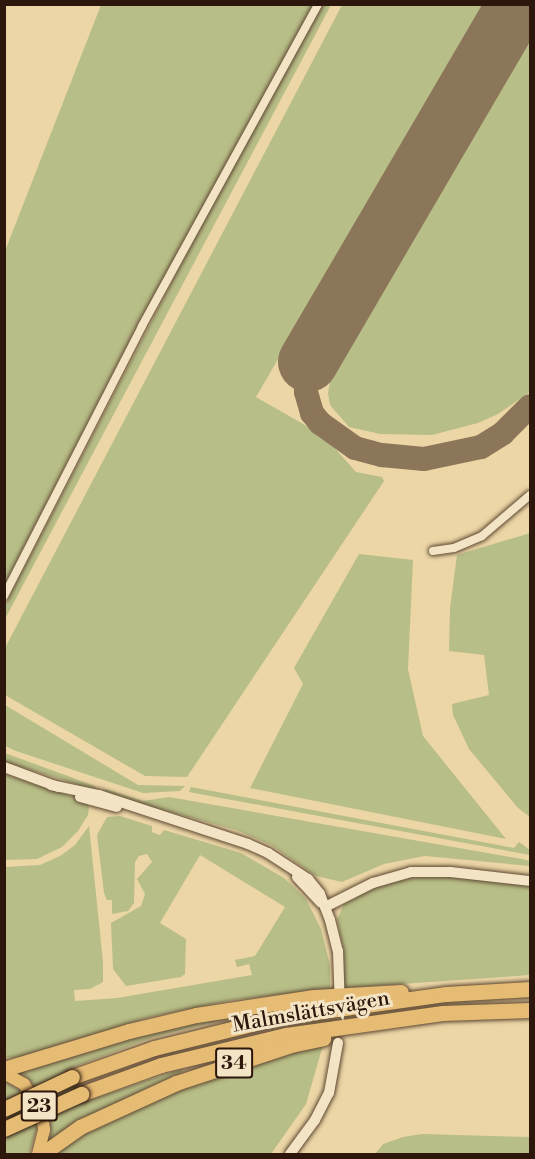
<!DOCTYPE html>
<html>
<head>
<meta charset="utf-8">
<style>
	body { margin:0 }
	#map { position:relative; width:535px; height:1159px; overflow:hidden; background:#ecd6a6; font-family:"Libre Bodoni",serif }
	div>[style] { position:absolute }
	.green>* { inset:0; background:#b8be87 }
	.taxiway>* { height:24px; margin:-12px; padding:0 12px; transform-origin:12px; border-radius:12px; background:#8c7659 }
	.runway>* { height:60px; margin:-30px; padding:0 30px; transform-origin:30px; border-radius:30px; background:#8c7659 }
	.roads { filter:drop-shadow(0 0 2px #5d4732) drop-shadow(0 0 2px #5d4732) }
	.minor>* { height:8px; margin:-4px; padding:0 4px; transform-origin:4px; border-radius:4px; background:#f3e4c5 }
	.tertiary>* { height:10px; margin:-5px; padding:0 5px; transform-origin:5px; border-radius:5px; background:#f3e4c5 }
	.primary>* { height:12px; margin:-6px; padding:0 6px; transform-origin:6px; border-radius:6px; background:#e6bb73 }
	.motorway>* { height:15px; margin:-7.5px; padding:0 7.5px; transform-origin:7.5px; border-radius:7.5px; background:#e6bb73 }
	.bridges { filter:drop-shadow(0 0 2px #2d170c) drop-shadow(0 0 2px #2d170c) }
	.motorway-bridge>* { height:15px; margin:-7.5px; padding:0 7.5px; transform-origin:7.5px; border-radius:7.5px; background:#e6bb73 }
	span { translate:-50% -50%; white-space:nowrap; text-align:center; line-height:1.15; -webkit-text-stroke:6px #f3e4c5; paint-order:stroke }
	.shield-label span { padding:2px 4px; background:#f3e4c5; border:2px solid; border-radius:4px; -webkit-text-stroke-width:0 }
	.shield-label { font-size:20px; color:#2d170c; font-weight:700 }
	.street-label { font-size:21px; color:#2d170c }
	.frame { position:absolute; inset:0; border:6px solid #2d170c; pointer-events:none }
</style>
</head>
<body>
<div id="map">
	<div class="green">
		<div style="clip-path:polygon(101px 5px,314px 5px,137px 326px,5px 584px,5px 251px)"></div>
		<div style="clip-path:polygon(322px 5px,331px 5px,5px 619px,5px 605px,222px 185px)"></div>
		<div style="clip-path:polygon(342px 5px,485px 5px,256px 397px,324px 436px,356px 472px,382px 477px,384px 481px,187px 777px,145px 776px,5px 695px,5px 648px)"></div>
		<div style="clip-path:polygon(530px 33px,530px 392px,498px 414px,478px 423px,432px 435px,380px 434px,349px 427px,330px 405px,328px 393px,331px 376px)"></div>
		<div style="clip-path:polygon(530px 533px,530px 817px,518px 808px,469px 749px,453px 715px,452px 704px,489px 695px,484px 655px,449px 651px,450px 608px,457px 555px)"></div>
		<div style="clip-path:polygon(359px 554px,413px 560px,408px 669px,423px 736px,506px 839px,250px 788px,303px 684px,294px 668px)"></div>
		<div style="clip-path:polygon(5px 705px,138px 785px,185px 786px,180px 791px,143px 793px,16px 751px,5px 746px)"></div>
		<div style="clip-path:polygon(5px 753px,95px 786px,96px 790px,5px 762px)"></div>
		<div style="clip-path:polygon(4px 774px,85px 801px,89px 807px,88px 815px,78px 831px,62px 847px,37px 859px,5px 860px)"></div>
		<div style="clip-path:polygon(191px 787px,514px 848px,519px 842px,530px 850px,530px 855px,189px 792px)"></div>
		<div style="clip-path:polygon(106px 789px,143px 801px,169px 797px,522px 859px,530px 861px,530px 866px,425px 856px,384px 864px,342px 882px,316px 876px,271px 845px,236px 830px,102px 793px)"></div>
		<div style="clip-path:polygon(120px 816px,152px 826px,152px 832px,160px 835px,164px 830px,241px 853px,284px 878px,306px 899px,321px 929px,330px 965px,330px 989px,233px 1000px,150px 1017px,21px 1057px,5px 1058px,5px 867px,40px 865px,60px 856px,75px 845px,89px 826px,103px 962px,103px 982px,90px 989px,74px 990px,75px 1001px,117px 998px,252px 975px,249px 964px,237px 967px,235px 960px,255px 956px,285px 907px,200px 855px,160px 923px,186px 939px,185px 974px,181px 977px,126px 986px,113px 969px,111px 923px,141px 906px,145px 894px,137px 879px,152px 862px,147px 854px,139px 856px,135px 862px,134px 903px,128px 911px,112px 914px,112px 900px,107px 900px,104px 893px,97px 835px,107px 817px)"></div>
		<div style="clip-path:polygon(450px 877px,530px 885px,530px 975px,344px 988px,344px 952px,337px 920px,344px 904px,369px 890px,404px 878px)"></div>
		<div style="clip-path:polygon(259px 1011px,154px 1037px,68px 1069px,84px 1102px,181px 1069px,183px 1072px,145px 1089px,50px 1142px,51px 1129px,44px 1097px,33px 1083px,20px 1072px,154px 1028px)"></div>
		<div style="clip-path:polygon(323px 1045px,306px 1104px,271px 1154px,54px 1154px,67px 1143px,95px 1126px,157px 1098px,223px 1073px,280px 1055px)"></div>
		<div style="clip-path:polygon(4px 1081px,19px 1090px,29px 1102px,35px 1116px,36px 1131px,29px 1154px,5px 1154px)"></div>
		<div style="clip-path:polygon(422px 1134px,530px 1137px,530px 1154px,375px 1154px,383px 1144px,403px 1137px)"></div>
	</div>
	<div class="taxiway">
		<div style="left:308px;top:362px;width:10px;rotate:107deg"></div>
		<div style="left:305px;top:372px;width:20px;rotate:87deg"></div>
		<div style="left:306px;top:392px;width:22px;rotate:74deg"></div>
		<div style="left:312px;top:413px;width:13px;rotate:51deg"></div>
		<div style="left:320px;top:423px;width:43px;rotate:35.5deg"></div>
		<div style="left:355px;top:448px;width:28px;rotate:15deg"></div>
		<div style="left:382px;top:455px;width:42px;rotate:5.4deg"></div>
		<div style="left:424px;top:459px;width:58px;rotate:-11.9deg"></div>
		<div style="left:481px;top:447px;width:26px;rotate:-32deg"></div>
		<div style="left:503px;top:433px;width:38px;rotate:-45deg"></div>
	</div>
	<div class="runway">
		<div style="left:308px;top:362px;width:415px;rotate:-59.7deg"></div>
	</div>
	<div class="roads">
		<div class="minor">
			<div style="left:433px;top:551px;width:21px;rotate:-8deg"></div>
			<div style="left:454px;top:548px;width:30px;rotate:-23deg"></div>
			<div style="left:482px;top:536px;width:63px;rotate:-40.5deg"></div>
			<div style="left:4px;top:596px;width:303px;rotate:-62.9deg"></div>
			<div style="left:142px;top:326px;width:367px;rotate:-61.3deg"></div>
		</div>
		<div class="tertiary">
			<div style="left:4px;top:767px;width:58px;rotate:20.3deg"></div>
			<div style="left:51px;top:785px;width:49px;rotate:11.8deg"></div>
			<div style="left:99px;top:795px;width:157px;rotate:18.2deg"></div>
			<div style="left:248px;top:844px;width:22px;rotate:24deg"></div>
			<div style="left:268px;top:853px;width:48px;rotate:33deg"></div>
			<div style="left:308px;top:879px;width:19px;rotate:51deg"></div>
			<div style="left:320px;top:894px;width:28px;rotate:69deg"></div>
			<div style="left:330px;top:920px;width:32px;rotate:76deg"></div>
			<div style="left:338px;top:951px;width:38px;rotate:88deg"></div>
			<div style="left:80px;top:797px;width:38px;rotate:15deg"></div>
			<div style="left:297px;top:877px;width:35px;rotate:47deg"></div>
			<div style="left:325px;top:907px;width:54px;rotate:-26.6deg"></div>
			<div style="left:373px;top:883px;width:40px;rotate:-16deg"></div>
			<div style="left:411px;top:872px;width:40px"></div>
			<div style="left:451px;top:872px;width:80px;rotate:6.5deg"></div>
			<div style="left:290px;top:1154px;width:42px;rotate:-53.7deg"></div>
			<div style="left:315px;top:1120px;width:30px;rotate:-63deg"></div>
			<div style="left:329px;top:1093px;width:51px;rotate:-79.8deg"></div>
		</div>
		<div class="primary">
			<div style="left:4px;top:1073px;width:23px;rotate:29deg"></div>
			<div style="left:24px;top:1084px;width:31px;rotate:57deg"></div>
			<div style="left:41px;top:1110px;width:20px;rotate:81deg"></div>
			<div style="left:44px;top:1130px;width:25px;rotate:104deg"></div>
		</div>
		<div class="motorway">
			<div style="left:4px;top:1069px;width:131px;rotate:-16.9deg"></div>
			<div style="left:129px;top:1031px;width:69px;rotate:-13.4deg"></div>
			<div style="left:196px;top:1015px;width:119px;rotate:-8.7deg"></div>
			<div style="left:314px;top:997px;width:87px;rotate:-3.3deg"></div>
			<div style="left:72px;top:1077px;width:87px;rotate:-19.5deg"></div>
			<div style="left:154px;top:1048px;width:130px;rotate:-13.8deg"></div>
			<div style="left:280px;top:1017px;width:168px;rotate:-7.9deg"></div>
			<div style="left:446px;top:994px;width:84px;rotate:-3.4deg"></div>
			<div style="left:81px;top:1094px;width:85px;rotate:-19.9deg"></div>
			<div style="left:161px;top:1065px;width:129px;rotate:-13.5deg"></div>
			<div style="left:286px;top:1035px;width:158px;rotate:-8deg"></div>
			<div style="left:442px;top:1013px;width:88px;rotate:-2deg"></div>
			<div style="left:42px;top:1154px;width:47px;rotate:-35.4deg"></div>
			<div style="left:80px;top:1127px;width:106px;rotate:-24.6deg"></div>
			<div style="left:176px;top:1083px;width:121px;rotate:-18.3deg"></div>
			<div style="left:291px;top:1045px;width:33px;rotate:-12deg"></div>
		</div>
	</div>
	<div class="bridges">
		<div class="motorway-bridge">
			<div style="left:4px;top:1109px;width:75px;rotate:-25.2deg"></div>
			<div style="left:4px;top:1129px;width:85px;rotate:-24.4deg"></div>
		</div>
	</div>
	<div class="shield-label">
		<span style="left:234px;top:1063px">34</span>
		<span style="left:39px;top:1106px">23</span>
	</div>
	<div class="street-label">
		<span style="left:311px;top:1012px;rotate:-10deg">Malmslättsvägen</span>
	</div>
	<div class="frame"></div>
</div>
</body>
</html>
